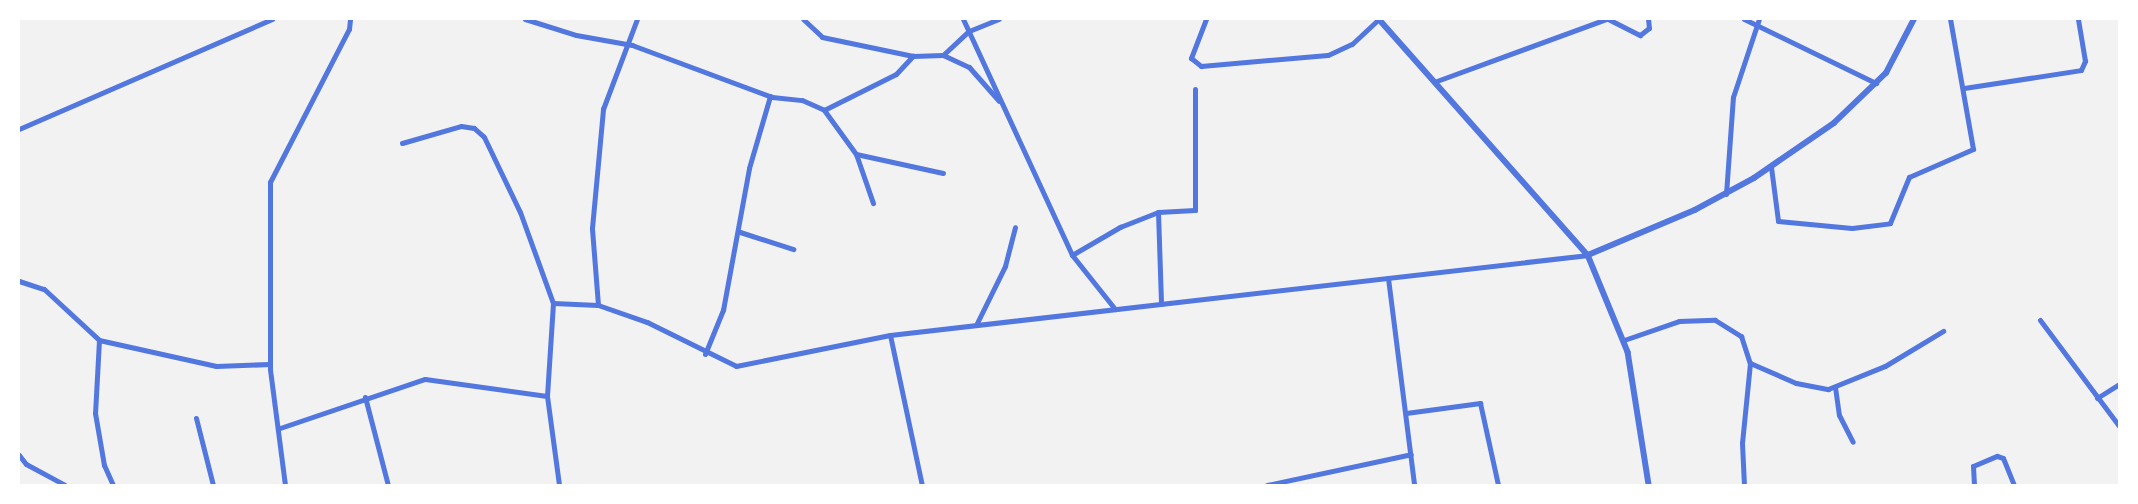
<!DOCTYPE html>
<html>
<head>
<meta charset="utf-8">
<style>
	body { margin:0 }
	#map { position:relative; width:2138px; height:504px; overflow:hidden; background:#f2f2f2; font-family:Helvetica,sans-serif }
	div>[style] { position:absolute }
	.minor>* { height:5px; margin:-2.5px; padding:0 2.5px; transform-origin:2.5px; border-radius:2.5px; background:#5277de }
	.tertiary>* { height:5.5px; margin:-2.75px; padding:0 2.75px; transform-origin:2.75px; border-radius:2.75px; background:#5277de }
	span { translate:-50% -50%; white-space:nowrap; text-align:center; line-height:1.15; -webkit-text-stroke:4px #fff; paint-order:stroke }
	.frame { position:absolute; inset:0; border:20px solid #fff; pointer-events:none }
</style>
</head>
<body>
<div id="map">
	<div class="minor">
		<div style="left:525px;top:19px;width:53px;rotate:17.4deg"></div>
		<div style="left:576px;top:35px;width:57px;rotate:10.1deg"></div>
		<div style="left:632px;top:45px;width:149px;rotate:20.4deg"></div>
		<div style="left:772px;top:97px;width:30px;rotate:6deg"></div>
		<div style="left:802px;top:100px;width:24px;rotate:24deg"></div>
		<div style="left:824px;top:110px;width:54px;rotate:54deg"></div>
		<div style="left:856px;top:154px;width:89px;rotate:12.3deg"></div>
		<div style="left:803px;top:19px;width:26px;rotate:43deg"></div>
		<div style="left:822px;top:37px;width:93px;rotate:11.8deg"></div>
		<div style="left:913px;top:56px;width:30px;rotate:-2deg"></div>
		<div style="left:943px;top:55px;width:29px;rotate:25deg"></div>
		<div style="left:969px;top:67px;width:45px;rotate:48.6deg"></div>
		<div style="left:963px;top:19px;width:260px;rotate:65.2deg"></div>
		<div style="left:1072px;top:255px;width:69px;rotate:51.5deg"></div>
		<div style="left:1206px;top:19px;width:42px;rotate:111deg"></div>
		<div style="left:1191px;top:58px;width:13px;rotate:39deg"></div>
		<div style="left:1201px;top:66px;width:127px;rotate:-5deg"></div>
		<div style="left:1328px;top:55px;width:26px;rotate:-25deg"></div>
		<div style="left:1352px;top:44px;width:37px;rotate:-43deg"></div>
		<div style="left:1608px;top:19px;width:36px;rotate:27deg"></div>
		<div style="left:1640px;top:35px;width:11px;rotate:-38deg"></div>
		<div style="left:1649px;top:28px;width:9px;rotate:-96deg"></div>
		<div style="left:1744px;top:19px;width:147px;rotate:25.9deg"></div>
		<div style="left:943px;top:55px;width:35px;rotate:-43deg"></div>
		<div style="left:969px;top:31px;width:32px;rotate:-22deg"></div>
		<div style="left:1434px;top:82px;width:183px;rotate:-20.1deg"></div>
		<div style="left:1964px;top:88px;width:118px;rotate:-8.7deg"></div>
		<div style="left:2081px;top:70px;width:10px;rotate:-66deg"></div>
		<div style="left:2085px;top:61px;width:43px;rotate:-99.5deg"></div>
		<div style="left:824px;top:110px;width:80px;rotate:-26.6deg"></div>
		<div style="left:896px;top:74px;width:25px;rotate:-47deg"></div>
		<div style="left:19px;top:129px;width:276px;rotate:-23.5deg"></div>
		<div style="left:402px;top:143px;width:61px;rotate:-16.1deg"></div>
		<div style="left:461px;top:126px;width:13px;rotate:9deg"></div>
		<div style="left:474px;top:128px;width:13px;rotate:42deg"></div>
		<div style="left:484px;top:137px;width:83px;rotate:64.4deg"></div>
		<div style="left:520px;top:212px;width:97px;rotate:70.1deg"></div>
		<div style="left:553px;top:303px;width:93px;rotate:93.7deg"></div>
		<div style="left:547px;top:396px;width:90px;rotate:82.3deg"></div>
		<div style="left:856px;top:154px;width:52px;rotate:70.9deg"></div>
		<div style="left:1771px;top:167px;width:54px;rotate:82.6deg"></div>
		<div style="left:1778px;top:221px;width:74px;rotate:5.4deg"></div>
		<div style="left:1852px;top:228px;width:38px;rotate:-7deg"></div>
		<div style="left:1890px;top:223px;width:50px;rotate:-67.6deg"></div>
		<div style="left:1909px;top:177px;width:70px;rotate:-23.6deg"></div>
		<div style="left:1973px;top:149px;width:132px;rotate:-100deg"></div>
		<div style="left:1726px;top:194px;width:97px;rotate:-85.9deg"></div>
		<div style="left:1733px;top:97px;width:82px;rotate:-71.6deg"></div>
		<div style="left:1158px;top:212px;width:92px;rotate:88.1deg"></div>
		<div style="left:740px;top:232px;width:56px;rotate:17.8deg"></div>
		<div style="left:1072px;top:255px;width:56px;rotate:-30.3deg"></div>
		<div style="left:1120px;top:227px;width:41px;rotate:-21.5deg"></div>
		<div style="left:1158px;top:212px;width:37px;rotate:-3deg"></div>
		<div style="left:1195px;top:210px;width:121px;rotate:-90deg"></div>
		<div style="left:1388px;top:278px;width:209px;rotate:82.8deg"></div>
		<div style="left:19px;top:281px;width:26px;rotate:18deg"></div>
		<div style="left:44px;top:289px;width:75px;rotate:42.8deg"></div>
		<div style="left:99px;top:340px;width:120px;rotate:12.5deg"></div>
		<div style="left:216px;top:366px;width:54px;rotate:-2.1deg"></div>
		<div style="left:553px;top:303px;width:45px;rotate:2.5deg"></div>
		<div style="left:598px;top:305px;width:52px;rotate:19.1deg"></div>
		<div style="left:647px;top:322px;width:99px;rotate:26.3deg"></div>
		<div style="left:736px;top:366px;width:157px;rotate:-11.4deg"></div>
		<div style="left:890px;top:335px;width:703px;rotate:-6.54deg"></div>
		<div style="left:598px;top:305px;width:77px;rotate:-94.5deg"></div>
		<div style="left:592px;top:228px;width:120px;rotate:-84.7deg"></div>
		<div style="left:603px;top:109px;width:96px;rotate:-69.3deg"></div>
		<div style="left:2040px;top:320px;width:132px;rotate:53.3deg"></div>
		<div style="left:976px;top:325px;width:66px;rotate:-63.8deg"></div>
		<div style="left:1005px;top:266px;width:40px;rotate:-75.6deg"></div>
		<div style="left:890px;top:335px;width:153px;rotate:78deg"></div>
		<div style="left:99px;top:340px;width:73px;rotate:93.1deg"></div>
		<div style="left:95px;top:413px;width:53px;rotate:80.2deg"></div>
		<div style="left:104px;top:465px;width:22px;rotate:66deg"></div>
		<div style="left:1624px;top:340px;width:58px;rotate:-19.1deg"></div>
		<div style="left:1679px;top:321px;width:36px;rotate:-2deg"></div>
		<div style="left:1715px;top:320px;width:31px;rotate:32deg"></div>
		<div style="left:1741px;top:336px;width:28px;rotate:72deg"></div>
		<div style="left:1750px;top:363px;width:80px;rotate:95.7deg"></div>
		<div style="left:1742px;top:443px;width:42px;rotate:87.3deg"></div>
		<div style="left:705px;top:354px;width:48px;rotate:-67.8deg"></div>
		<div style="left:723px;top:310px;width:144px;rotate:-79.6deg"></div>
		<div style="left:749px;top:168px;width:75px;rotate:-73.7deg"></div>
		<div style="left:1750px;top:363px;width:50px;rotate:23.5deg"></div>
		<div style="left:1796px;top:383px;width:33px;rotate:11deg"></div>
		<div style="left:1828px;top:389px;width:61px;rotate:-22deg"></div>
		<div style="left:1885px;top:366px;width:68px;rotate:-31.1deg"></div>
		<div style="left:1835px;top:387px;width:28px;rotate:82deg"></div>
		<div style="left:1839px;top:415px;width:30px;rotate:63deg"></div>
		<div style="left:365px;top:397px;width:91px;rotate:75.4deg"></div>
		<div style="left:2097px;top:398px;width:26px;rotate:-32deg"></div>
		<div style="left:1406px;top:413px;width:75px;rotate:-7.7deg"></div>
		<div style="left:1480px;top:403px;width:84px;rotate:77.6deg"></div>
		<div style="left:196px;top:418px;width:69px;rotate:75.8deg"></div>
		<div style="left:280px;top:428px;width:153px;rotate:-18.7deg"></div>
		<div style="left:425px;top:379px;width:123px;rotate:7.9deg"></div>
		<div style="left:19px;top:455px;width:11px;rotate:52deg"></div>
		<div style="left:26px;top:464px;width:44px;rotate:28.3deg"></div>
		<div style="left:285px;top:485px;width:117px;rotate:-97.4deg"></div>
		<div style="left:270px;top:369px;width:187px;rotate:-90deg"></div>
		<div style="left:270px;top:182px;width:172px;rotate:-62.7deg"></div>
		<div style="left:349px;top:29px;width:10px;rotate:-84deg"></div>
		<div style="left:1267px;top:485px;width:147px;rotate:-12.1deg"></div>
		<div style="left:1974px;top:485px;width:19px;rotate:-93deg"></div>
		<div style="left:1973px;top:466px;width:26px;rotate:-23deg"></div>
		<div style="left:1997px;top:456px;width:6px;rotate:18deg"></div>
		<div style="left:2003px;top:458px;width:29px;rotate:68deg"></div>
	</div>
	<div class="tertiary">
		<div style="left:1379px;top:19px;width:315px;rotate:48.5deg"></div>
		<div style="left:1588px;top:255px;width:105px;rotate:67.6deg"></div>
		<div style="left:1628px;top:352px;width:135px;rotate:81deg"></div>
		<div style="left:1588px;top:255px;width:116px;rotate:-22.8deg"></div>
		<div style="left:1695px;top:210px;width:67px;rotate:-28.5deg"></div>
		<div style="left:1754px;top:178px;width:97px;rotate:-34.5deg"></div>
		<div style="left:1834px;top:123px;width:72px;rotate:-43.9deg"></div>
		<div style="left:1886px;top:73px;width:61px;rotate:-62.6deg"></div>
	</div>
	<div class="frame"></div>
</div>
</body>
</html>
